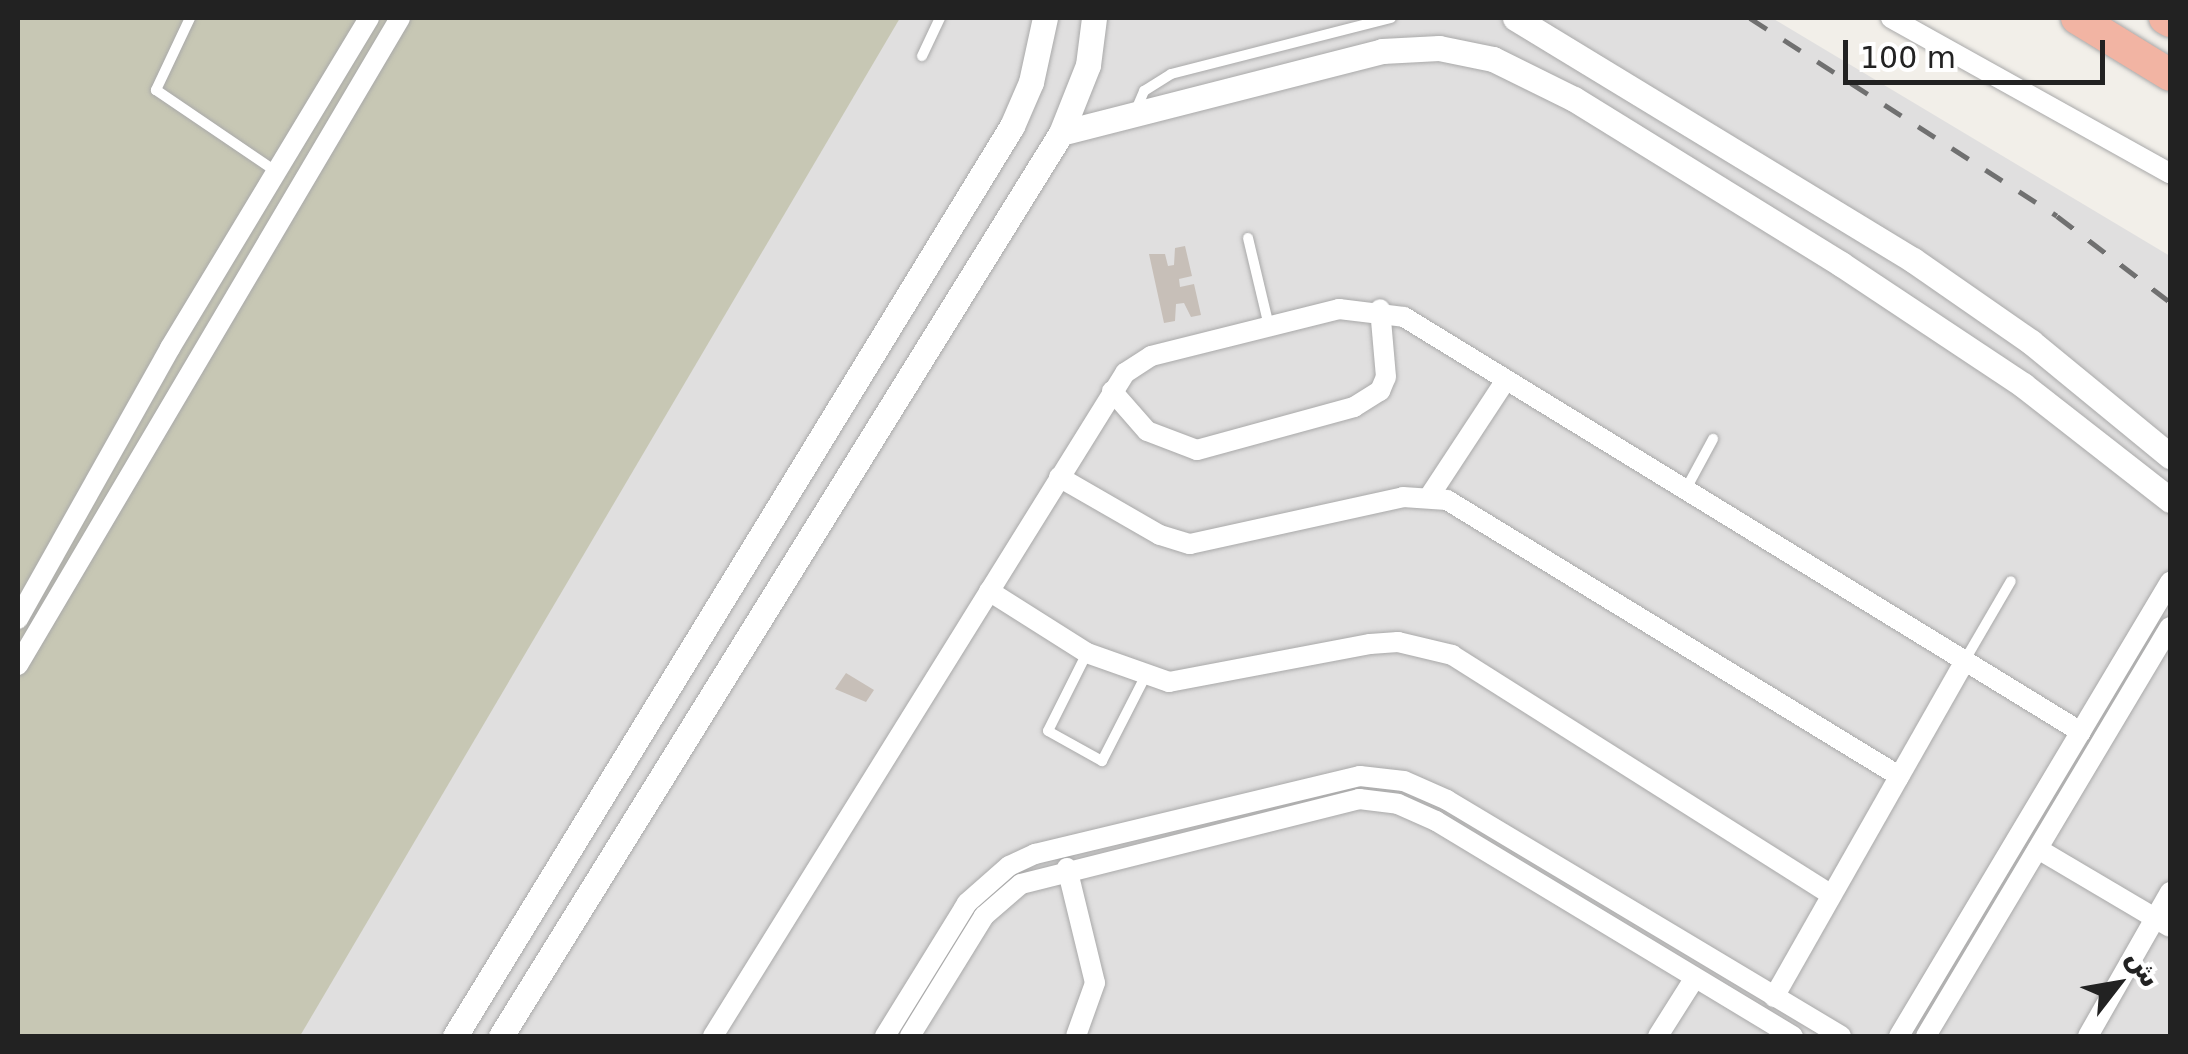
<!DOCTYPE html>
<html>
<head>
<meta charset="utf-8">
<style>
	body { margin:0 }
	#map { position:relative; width:2188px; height:1054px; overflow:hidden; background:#f2efe9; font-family:"DejaVu Sans",Vazirmatn,sans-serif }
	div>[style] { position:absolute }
	.residential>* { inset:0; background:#e0dfdf }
	.construction>* { inset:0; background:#c7c7b4 }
	.building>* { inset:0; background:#c7bfb8 }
	.roads { filter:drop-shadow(0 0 2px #a9a9a9) drop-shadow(0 0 2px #a9a9a9) }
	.service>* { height:10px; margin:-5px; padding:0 5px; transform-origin:5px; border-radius:5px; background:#fff }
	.minor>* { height:20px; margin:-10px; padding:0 10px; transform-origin:10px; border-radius:10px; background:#fff }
	.tertiary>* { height:25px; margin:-12.5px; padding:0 12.5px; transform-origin:12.5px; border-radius:12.5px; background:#fff }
	.trunk>* { height:32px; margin:-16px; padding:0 16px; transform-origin:16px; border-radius:16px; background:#f2b4a3 }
	.rail>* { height:5px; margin-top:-2.5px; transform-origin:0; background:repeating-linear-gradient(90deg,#707070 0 20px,transparent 0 40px) }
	span { translate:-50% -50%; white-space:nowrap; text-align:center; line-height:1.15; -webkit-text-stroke:10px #fff; paint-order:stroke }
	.frame { position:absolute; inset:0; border:20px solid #222; pointer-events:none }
	.north { position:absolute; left:2068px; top:934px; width:100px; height:100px; -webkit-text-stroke:8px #fff; paint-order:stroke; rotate:59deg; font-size:28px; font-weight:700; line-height:40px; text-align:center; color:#222 }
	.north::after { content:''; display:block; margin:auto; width:35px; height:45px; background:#222; clip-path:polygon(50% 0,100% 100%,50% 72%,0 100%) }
	.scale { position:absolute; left:1843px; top:40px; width:262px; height:45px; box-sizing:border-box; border:5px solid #222; border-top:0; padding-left:12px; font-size:30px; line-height:35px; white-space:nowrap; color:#222; -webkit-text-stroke:8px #fff; paint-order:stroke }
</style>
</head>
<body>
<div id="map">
	<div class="residential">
		<div style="clip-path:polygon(18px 18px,1772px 18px,2170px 256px,2170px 1036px,18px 1036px)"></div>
	</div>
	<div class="construction">
		<div style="clip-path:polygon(18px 18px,900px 18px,300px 1036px,18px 1036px)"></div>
	</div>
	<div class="building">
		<div style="clip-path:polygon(1185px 246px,1192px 276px,1179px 279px,1180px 287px,1194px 284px,1201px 315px,1191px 317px,1184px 303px,1176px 304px,1175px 321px,1164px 323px,1149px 254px,1165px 254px,1168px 266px,1174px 265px,1175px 248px)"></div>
		<div style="clip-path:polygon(846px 673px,874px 690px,866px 702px,835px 689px)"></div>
	</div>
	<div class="roads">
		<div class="service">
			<div style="left:190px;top:18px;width:80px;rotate:115.3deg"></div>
			<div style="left:156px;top:90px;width:144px;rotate:34.2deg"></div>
			<div style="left:922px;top:56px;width:42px;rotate:-64.7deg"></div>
			<div style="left:1136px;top:110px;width:21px;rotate:-67deg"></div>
			<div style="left:1144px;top:91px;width:32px;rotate:-32deg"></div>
			<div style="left:1171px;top:74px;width:227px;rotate:-14.3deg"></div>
			<div style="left:1248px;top:238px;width:90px;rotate:76.6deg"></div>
			<div style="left:1686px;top:489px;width:57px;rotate:-61.6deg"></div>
			<div style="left:1087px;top:653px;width:87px;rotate:116.6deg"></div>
			<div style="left:1048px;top:731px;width:62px;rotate:29.1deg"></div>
			<div style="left:1102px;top:761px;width:94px;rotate:-62.9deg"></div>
			<div style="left:1965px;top:660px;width:91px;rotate:-59.8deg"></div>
		</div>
		<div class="minor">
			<div style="left:1891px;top:18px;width:319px;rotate:29.1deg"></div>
			<div style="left:1112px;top:391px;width:53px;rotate:48.8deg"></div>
			<div style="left:1147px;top:431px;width:53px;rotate:20.8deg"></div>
			<div style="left:1197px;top:450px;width:163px;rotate:-15.3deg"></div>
			<div style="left:1354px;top:407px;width:31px;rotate:-32deg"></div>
			<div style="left:1380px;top:391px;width:15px;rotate:-67deg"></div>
			<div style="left:1386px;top:377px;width:68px;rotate:-95deg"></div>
			<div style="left:1059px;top:477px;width:116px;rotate:29.9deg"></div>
			<div style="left:1160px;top:535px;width:31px;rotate:17deg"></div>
			<div style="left:1190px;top:544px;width:218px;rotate:-12.4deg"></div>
			<div style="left:1403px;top:497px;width:44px;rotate:3.9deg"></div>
			<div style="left:1447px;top:500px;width:530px;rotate:31.41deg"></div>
			<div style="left:1429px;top:497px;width:140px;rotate:-56.7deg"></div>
			<div style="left:989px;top:591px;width:116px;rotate:32.3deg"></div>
			<div style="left:1087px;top:653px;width:87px;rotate:19.5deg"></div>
			<div style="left:1169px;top:682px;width:205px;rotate:-10.7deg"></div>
			<div style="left:1370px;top:644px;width:28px;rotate:-4deg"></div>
			<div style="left:1398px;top:642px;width:56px;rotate:13.5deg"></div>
			<div style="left:1452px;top:655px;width:449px;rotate:32.3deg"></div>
			<div style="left:18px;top:619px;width:311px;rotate:-60.7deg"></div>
			<div style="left:170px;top:348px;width:385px;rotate:-58.9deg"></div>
			<div style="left:18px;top:665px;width:751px;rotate:-59.44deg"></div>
			<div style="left:2038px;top:849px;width:153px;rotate:30.6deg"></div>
			<div style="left:1067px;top:868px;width:118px;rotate:76.3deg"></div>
			<div style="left:1095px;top:983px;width:56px;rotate:109.7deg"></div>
			<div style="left:1774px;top:997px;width:386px;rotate:-60.4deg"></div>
			<div style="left:713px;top:1036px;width:781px;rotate:-58.14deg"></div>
			<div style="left:1125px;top:373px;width:31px;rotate:-33deg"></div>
			<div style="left:1151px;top:356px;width:194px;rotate:-14deg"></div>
			<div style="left:1339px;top:309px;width:65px;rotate:7deg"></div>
			<div style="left:1404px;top:317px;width:794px;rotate:31.51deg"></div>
			<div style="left:885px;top:1036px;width:156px;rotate:-58.3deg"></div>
			<div style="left:967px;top:903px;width:56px;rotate:-41.4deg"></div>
			<div style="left:1009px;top:866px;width:29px;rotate:-25deg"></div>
			<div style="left:1035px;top:854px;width:334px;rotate:-13.5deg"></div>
			<div style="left:1360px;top:776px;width:44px;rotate:6.5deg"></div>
			<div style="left:1404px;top:781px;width:47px;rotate:23.8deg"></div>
			<div style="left:1447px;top:800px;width:459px;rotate:30.9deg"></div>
			<div style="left:910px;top:1036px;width:141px;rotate:-58.3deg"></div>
			<div style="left:984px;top:916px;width:49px;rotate:-40.9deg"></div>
			<div style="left:1021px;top:884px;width:349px;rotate:-14.1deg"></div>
			<div style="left:1359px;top:799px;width:39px;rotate:7deg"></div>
			<div style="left:1398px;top:804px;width:42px;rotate:24.1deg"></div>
			<div style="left:1436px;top:821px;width:417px;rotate:31.1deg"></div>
			<div style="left:1658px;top:1036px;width:67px;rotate:-57.7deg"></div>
			<div style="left:1899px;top:1036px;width:529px;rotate:-59.17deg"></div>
			<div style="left:1926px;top:1036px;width:476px;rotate:-59.2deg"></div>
			<div style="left:2088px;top:1036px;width:166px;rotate:-60.3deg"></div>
		</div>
		<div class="tertiary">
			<div style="left:1515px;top:18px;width:466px;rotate:31.3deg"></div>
			<div style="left:1913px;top:260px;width:144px;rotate:34.8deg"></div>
			<div style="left:2031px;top:342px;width:180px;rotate:39.4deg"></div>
			<div style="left:1061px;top:133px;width:331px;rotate:-14.3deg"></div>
			<div style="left:1382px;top:51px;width:57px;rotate:-3deg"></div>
			<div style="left:1439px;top:48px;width:55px;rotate:11.5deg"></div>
			<div style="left:1493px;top:59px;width:90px;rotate:26.3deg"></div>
			<div style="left:1574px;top:99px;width:314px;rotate:31.7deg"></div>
			<div style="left:1841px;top:264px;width:219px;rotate:33.6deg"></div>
			<div style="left:2023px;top:385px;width:187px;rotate:38deg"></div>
			<div style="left:455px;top:1036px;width:1067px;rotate:-58.53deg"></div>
			<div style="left:1012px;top:126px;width:48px;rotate:-66.6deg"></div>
			<div style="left:1031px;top:82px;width:66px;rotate:-77.7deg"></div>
			<div style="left:501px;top:1036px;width:1063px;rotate:-58.19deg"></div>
			<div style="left:1061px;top:133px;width:73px;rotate:-68.3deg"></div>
			<div style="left:1088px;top:65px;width:47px;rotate:-82.7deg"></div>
		</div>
		<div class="trunk">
			<div style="left:2077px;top:18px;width:109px;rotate:31.5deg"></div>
			<div style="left:2165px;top:18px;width:6px;rotate:31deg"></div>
		</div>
	</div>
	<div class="rail">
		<div style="left:1750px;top:18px;width:365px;rotate:32.8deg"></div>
		<div style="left:2057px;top:216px;width:142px;rotate:37.3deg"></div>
	</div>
	<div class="frame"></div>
	<div class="north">ش</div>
	<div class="scale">100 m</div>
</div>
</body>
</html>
